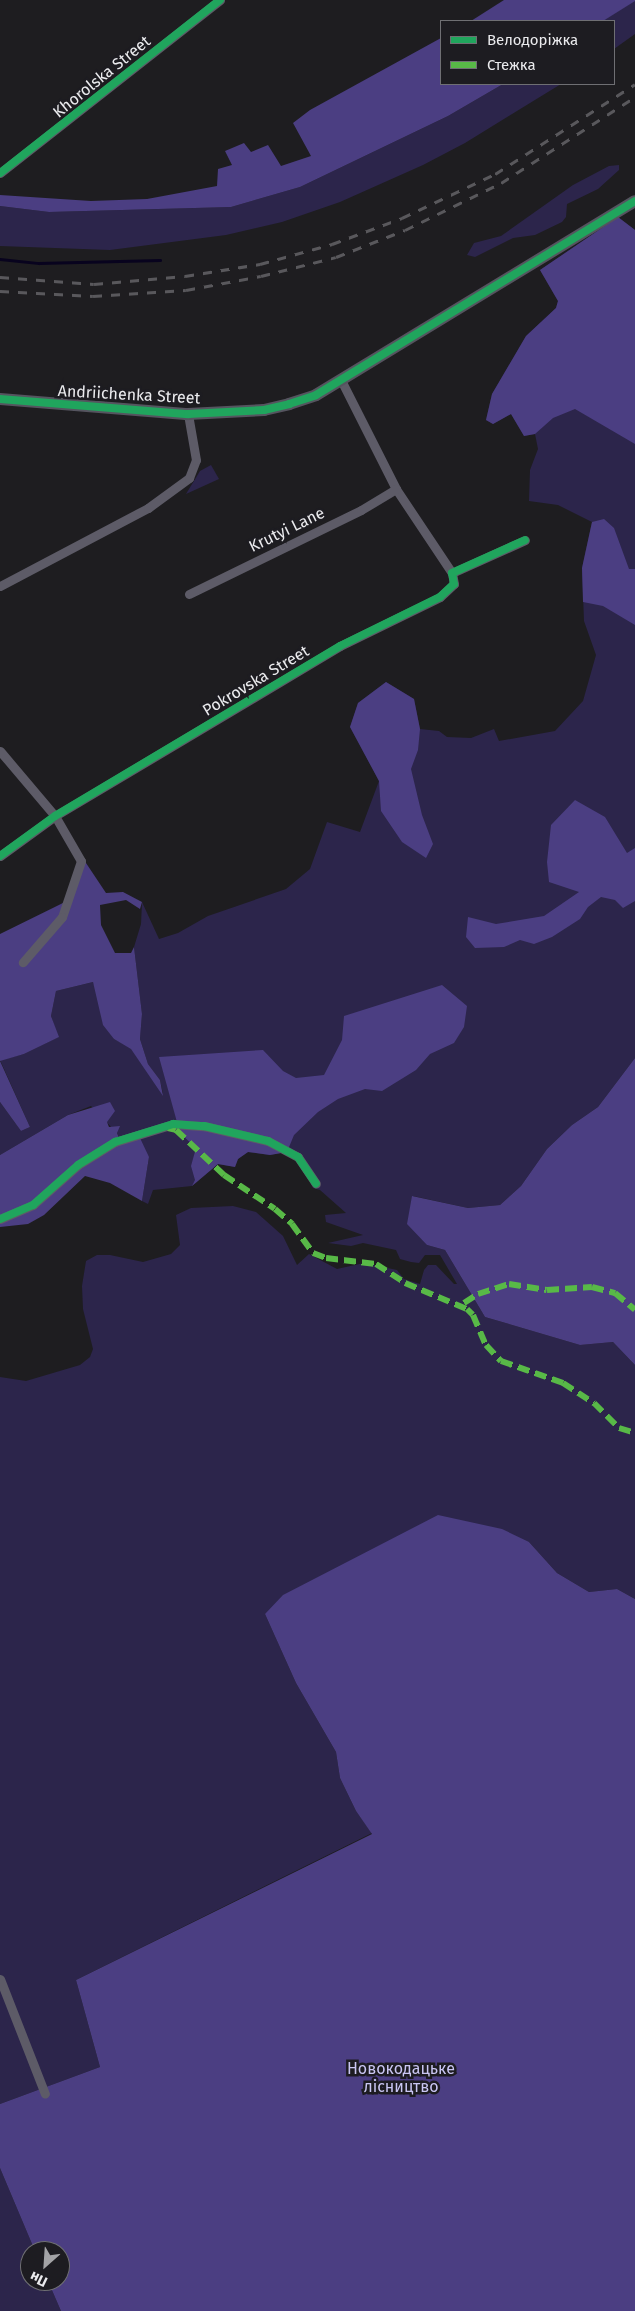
<!DOCTYPE html>
<html>
<head>
<meta charset="utf-8">
<style>
	body { margin:0 }
	#map { position:relative; width:635px; height:2311px; overflow:hidden; background:#1e1d20; font-family:"Fira Sans",sans-serif }
	div>[style] { position:absolute }
	.green>* { inset:0; background:#2c254b }
	.forest>* { inset:0; background:#4b3e82 }
	.stream>* { height:2.5px; margin:-1.25px; padding:0 1.25px; transform-origin:1.25px; border-radius:1.25px; background:#08031e }
	.street>* { height:9px; margin:-4.5px; padding:0 4.5px; transform-origin:4.5px; border-radius:4.5px; background:#5d5b67 }
	.secondary>* { height:12px; margin:-6px; padding:0 6px; transform-origin:6px; border-radius:6px; background:#55545f }
	.rail>* { height:2.5px; margin-top:-1.25px; transform-origin:0; background:repeating-linear-gradient(90deg,#59585c 0 9px,transparent 0 18px) }
	.quiet>* { height:6px; margin-top:-3px; transform-origin:0; background:repeating-linear-gradient(90deg,#58b947 0 12px,transparent 0 18px) }
	.cycleway>* { height:8px; margin:-4px; padding:0 4px; transform-origin:4px; border-radius:4px; background:#20a55d }
	span { translate:-50% -50%; white-space:nowrap; text-align:center; line-height:1.15; -webkit-text-stroke:5px #1d1c21; paint-order:stroke }
	.street-label { font-size:16px; color:#ebebee }
	.park-label { font-size:16px; color:#cac6f3 }
	.legend { position:absolute; left:440px; top:20px; width:175px; height:65px; box-sizing:border-box; background:#1d1c21; border:1px solid #6f6f73; margin:0; padding:6px 9px; list-style:none; font-size:15px; color:#ebebee }
	.legend li { display:flex; align-items:center; gap:10px; height:25px }
	.legend b { width:25px; border:1px solid #6f6f73 }
	.north { position:absolute; left:20px; top:2241px; width:50px; height:50px; box-sizing:border-box; background:#1d1c21; border:1px solid #6f6f73; border-radius:50%; rotate:206deg; font-size:14px; font-weight:700; line-height:20px; text-align:center; color:#ebebee }
	.north::after { content:''; display:block; margin:auto; width:18px; height:22px; background:#a3a3a6; clip-path:polygon(50% 0,100% 100%,50% 72%,0 100%) }
</style>
</head>
<body>
<div id="map">
	<div class="green">
		<div style="clip-path:polygon(635px 0,635px 34px,614px 49px,614px 21px,602px 21px)"></div>
		<div style="clip-path:polygon(503px 84px,561px 84px,465px 143px,423px 165px,340px 202px,282px 222px,226px 235px,110px 250px,0 246px,0 206px,49px 212px,231px 207px,300px 187px,448px 116px)"></div>
		<div style="clip-path:polygon(619px 165px,619px 170px,598px 189px,567px 204px,566px 217px,562px 222px,535px 235px,513px 238px,475px 257px,467px 255px,474px 243px,501px 236px,573px 185px,609px 166px)"></div>
		<div style="clip-path:polygon(618px 217px,635px 230px,635px 1058px,598px 1107px,572px 1125px,547px 1149px,521px 1186px,500px 1205px,468px 1208px,413px 1196px,427px 1245px,445px 1250px,485px 1317px,580px 1345px,613px 1342px,635px 1365px,635px 1599px,617px 1589px,589px 1592px,557px 1573px,529px 1542px,265px 1614px,296px 1683px,336px 1752px,340px 1778px,356px 1811px,372px 1833px,76px 1980px,100px 2067px,0 2104px,0 1377px,26px 1381px,80px 1365px,90px 1357px,93px 1349px,83px 1309px,82px 1286px,86px 1261px,97px 1255px,110px 1255px,143px 1262px,171px 1254px,180px 1245px,176px 1215px,191px 1208px,233px 1206px,256px 1212px,283px 1236px,297px 1265px,309px 1254px,337px 1269px,364px 1263px,397px 1270px,404px 1279px,420px 1284px,424px 1270px,428px 1265px,436px 1265px,454px 1284px,457px 1284px,440px 1255px,425px 1255px,419px 1263px,411px 1262px,400px 1259px,396px 1250px,363px 1243px,351px 1246px,328px 1243px,363px 1235px,326px 1222px,325px 1215px,346px 1213px,320px 1190px,313px 1188px,297px 1158px,287px 1152px,270px 1155px,248px 1152px,238px 1159px,235px 1167px,218px 1164px,192px 1186px,153px 1190px,148px 1204px,142px 1201px,149px 1157px,121px 1143px,117px 1133px,91px 1106px,68px 1115px,0 1155px,0 1102px,21px 1131px,30px 1127px,0 1060px,24px 1054px,58px 1037px,51px 1016px,56px 991px,93px 982px,114px 1039px,131px 1048px,163px 1094px,160px 1080px,148px 1064px,140px 1039px,142px 1014px,134px 947px,141px 924px,142px 902px,159px 939px,178px 933px,208px 916px,286px 889px,310px 869px,327px 822px,360px 832px,379px 781px,350px 727px,358px 703px,386px 682px,414px 699px,420px 729px,439px 731px,447px 737px,471px 738px,494px 729px,499px 741px,555px 731px,583px 701px,596px 655px,584px 621px,582px 568px,592px 522px,558px 505px,529px 501px,530px 470px,538px 449px,535px 434px,524px 436px,511px 414px,493px 424px,486px 420px,492px 394px,526px 336px,556px 308px,558px 301px,540px 270px)"></div>
		<div style="clip-path:polygon(211px 465px,219px 479px,186px 494px,200px 471px)"></div>
		<div style="clip-path:polygon(0 2168px,35px 2251px,30px 2251px,30px 2281px,48px 2281px,61px 2311px,0 2311px)"></div>
	</div>
	<div class="forest">
		<div style="clip-path:polygon(504px 0,635px 0,635px 1px,603px 21px,471px 21px)"></div>
		<div style="clip-path:polygon(441px 38px,441px 84px,503px 84px,448px 116px,300px 187px,231px 207px,49px 212px,0 206px,0 195px,91px 201px,147px 199px,217px 186px,218px 169px,232px 165px,225px 151px,244px 143px,251px 152px,268px 145px,281px 166px,311px 156px,293px 123px,310px 110px)"></div>
		<div style="clip-path:polygon(618px 217px,635px 230px,635px 444px,575px 409px,553px 418px,535px 434px,524px 436px,511px 414px,493px 424px,486px 420px,492px 394px,526px 336px,556px 308px,558px 301px,540px 270px)"></div>
		<div style="clip-path:polygon(604px 519px,614px 528px,629px 569px,635px 569px,635px 625px,603px 606px,583px 602px,582px 568px,592px 522px)"></div>
		<div style="clip-path:polygon(386px 682px,414px 699px,420px 729px,418px 750px,411px 769px,422px 815px,433px 844px,426px 858px,402px 842px,381px 811px,379px 781px,350px 727px,358px 703px)"></div>
		<div style="clip-path:polygon(575px 800px,605px 817px,627px 853px,635px 848px,635px 901px,623px 908px,615px 900px,601px 897px,588px 907px,580px 919px,552px 937px,534px 944px,520px 940px,504px 947px,475px 948px,466px 937px,468px 917px,496px 924px,544px 916px,579px 892px,549px 882px,547px 862px,551px 825px)"></div>
		<div style="clip-path:polygon(84px 860px,106px 893px,123px 892px,142px 902px,140px 909px,126px 900px,100px 905px,101px 925px,115px 953px,131px 953px,134px 947px,142px 1014px,140px 1039px,148px 1064px,160px 1080px,163px 1096px,131px 1049px,114px 1039px,103px 1025px,93px 982px,56px 991px,51px 1016px,59px 1037px,24px 1054px,0 1061px,0 934px,67px 901px)"></div>
		<div style="clip-path:polygon(442px 985px,467px 1006px,464px 1027px,454px 1043px,430px 1054px,416px 1070px,382px 1091px,365px 1089px,338px 1099px,318px 1112px,294px 1135px,287px 1152px,270px 1155px,248px 1152px,238px 1159px,235px 1167px,218px 1164px,192px 1186px,195px 1180px,191px 1166px,196px 1148px,180px 1133px,159px 1057px,263px 1050px,283px 1071px,296px 1078px,324px 1075px,342px 1040px,344px 1016px)"></div>
		<div style="clip-path:polygon(635px 1058px,635px 1365px,613px 1342px,580px 1345px,485px 1317px,445px 1250px,427px 1245px,407px 1224px,412px 1196px,468px 1208px,500px 1205px,521px 1186px,547px 1149px,572px 1125px,598px 1107px)"></div>
		<div style="clip-path:polygon(0 1061px,30px 1127px,21px 1131px,0 1102px)"></div>
		<div style="clip-path:polygon(110px 1102px,115px 1111px,107px 1122px,109px 1127px,120px 1126px,117px 1133px,121px 1143px,140px 1138px,149px 1157px,142px 1201px,110px 1183px,85px 1176px,44px 1215px,28px 1224px,0 1227px,0 1155px,68px 1115px)"></div>
		<div style="clip-path:polygon(438px 1515px,502px 1529px,529px 1542px,557px 1573px,589px 1592px,617px 1589px,635px 1599px,635px 2311px,61px 2311px,48px 2281px,60px 2281px,60px 2251px,35px 2251px,0 2168px,0 2104px,100px 2067px,76px 1980px,372px 1834px,356px 1811px,340px 1778px,336px 1752px,296px 1683px,265px 1614px,283px 1595px)"></div>
	</div>
	<div class="stream">
		<div style="left:0;top:259px;width:39px;rotate:6deg"></div>
		<div style="left:39px;top:263px;width:121px;rotate:-1.4deg"></div>
	</div>
	<div class="street">
		<div style="left:0;top:173px;width:280px;rotate:-38.2deg"></div>
		<div style="left:341px;top:380px;width:122px;rotate:63.2deg"></div>
		<div style="left:396px;top:489px;width:101px;rotate:56.3deg"></div>
		<div style="left:0;top:586px;width:167px;rotate:-27.8deg"></div>
		<div style="left:148px;top:508px;width:51px;rotate:-36.2deg"></div>
		<div style="left:189px;top:478px;width:19px;rotate:-69deg"></div>
		<div style="left:196px;top:460px;width:47px;rotate:-99.9deg"></div>
		<div style="left:189px;top:594px;width:191px;rotate:-26deg"></div>
		<div style="left:361px;top:510px;width:41px;rotate:-31deg"></div>
		<div style="left:0;top:751px;width:85px;rotate:49.8deg"></div>
		<div style="left:55px;top:816px;width:52px;rotate:60deg"></div>
		<div style="left:81px;top:861px;width:59px;rotate:108.7deg"></div>
		<div style="left:62px;top:917px;width:60px;rotate:130.9deg"></div>
		<div style="left:0;top:856px;width:68px;rotate:-36deg"></div>
		<div style="left:55px;top:816px;width:332px;rotate:-30.8deg"></div>
		<div style="left:340px;top:646px;width:111px;rotate:-26.1deg"></div>
		<div style="left:440px;top:597px;width:19px;rotate:-43deg"></div>
		<div style="left:454px;top:584px;width:11px;rotate:-100deg"></div>
		<div style="left:452px;top:573px;width:80px;rotate:-24.3deg"></div>
		<div style="left:0;top:1219px;width:36px;rotate:-23deg"></div>
		<div style="left:33px;top:1205px;width:60px;rotate:-41.6deg"></div>
		<div style="left:78px;top:1165px;width:44px;rotate:-31.9deg"></div>
		<div style="left:115px;top:1142px;width:61px;rotate:-17.2deg"></div>
		<div style="left:173px;top:1124px;width:31px;rotate:4deg"></div>
		<div style="left:204px;top:1126px;width:66px;rotate:13.2deg"></div>
		<div style="left:268px;top:1141px;width:34px;rotate:28deg"></div>
		<div style="left:298px;top:1157px;width:32px;rotate:56deg"></div>
		<div style="left:0;top:1979px;width:123px;rotate:68.6deg"></div>
	</div>
	<div class="secondary">
		<div style="left:0;top:399px;width:189px;rotate:4.6deg"></div>
		<div style="left:188px;top:414px;width:76px;rotate:-3deg"></div>
		<div style="left:264px;top:410px;width:26px;rotate:-13deg"></div>
		<div style="left:289px;top:404px;width:28px;rotate:-18deg"></div>
		<div style="left:316px;top:395px;width:373px;rotate:-31.3deg"></div>
	</div>
	<div class="rail">
		<div style="left:0;top:277px;width:94px;rotate:4.3deg"></div>
		<div style="left:94px;top:284px;width:91px;rotate:-5deg"></div>
		<div style="left:185px;top:276px;width:76px;rotate:-9.1deg"></div>
		<div style="left:260px;top:264px;width:75px;rotate:-15.5deg"></div>
		<div style="left:332px;top:244px;width:75px;rotate:-20.4deg"></div>
		<div style="left:402px;top:218px;width:103px;rotate:-25.3deg"></div>
		<div style="left:495px;top:174px;width:166px;rotate:-32.7deg"></div>
		<div style="left:0;top:291px;width:93px;rotate:3.1deg"></div>
		<div style="left:93px;top:296px;width:93px;rotate:-3.7deg"></div>
		<div style="left:186px;top:290px;width:76px;rotate:-10.6deg"></div>
		<div style="left:261px;top:276px;width:77px;rotate:-14.2deg"></div>
		<div style="left:336px;top:257px;width:74px;rotate:-21.4deg"></div>
		<div style="left:405px;top:230px;width:107px;rotate:-26.1deg"></div>
		<div style="left:501px;top:183px;width:159px;rotate:-32.7deg"></div>
	</div>
	<div class="quiet">
		<div style="left:168px;top:1128px;width:8px;rotate:14deg"></div>
		<div style="left:176px;top:1130px;width:66px;rotate:43.2deg"></div>
		<div style="left:224px;top:1175px;width:61px;rotate:33.7deg"></div>
		<div style="left:275px;top:1209px;width:23px;rotate:41deg"></div>
		<div style="left:292px;top:1224px;width:36px;rotate:54deg"></div>
		<div style="left:313px;top:1253px;width:14px;rotate:21deg"></div>
		<div style="left:326px;top:1258px;width:50px;rotate:6.8deg"></div>
		<div style="left:376px;top:1264px;width:35px;rotate:33deg"></div>
		<div style="left:405px;top:1283px;width:67px;rotate:22.8deg"></div>
		<div style="left:467px;top:1309px;width:8px;rotate:45deg"></div>
		<div style="left:473px;top:1315px;width:33px;rotate:67deg"></div>
		<div style="left:486px;top:1345px;width:22px;rotate:47deg"></div>
		<div style="left:501px;top:1361px;width:66px;rotate:19.5deg"></div>
		<div style="left:563px;top:1383px;width:37px;rotate:33deg"></div>
		<div style="left:594px;top:1403px;width:35px;rotate:45deg"></div>
		<div style="left:619px;top:1428px;width:17px;rotate:17deg"></div>
		<div style="left:464px;top:1303px;width:17px;rotate:-33deg"></div>
		<div style="left:478px;top:1294px;width:33px;rotate:-18deg"></div>
		<div style="left:509px;top:1284px;width:38px;rotate:9deg"></div>
		<div style="left:547px;top:1290px;width:45px;rotate:-3.8deg"></div>
		<div style="left:592px;top:1287px;width:24px;rotate:15deg"></div>
		<div style="left:615px;top:1293px;width:26px;rotate:40deg"></div>
	</div>
	<div class="cycleway">
		<div style="left:0;top:173px;width:280px;rotate:-38.2deg"></div>
		<div style="left:0;top:399px;width:189px;rotate:4.6deg"></div>
		<div style="left:188px;top:414px;width:76px;rotate:-3deg"></div>
		<div style="left:264px;top:410px;width:26px;rotate:-13deg"></div>
		<div style="left:289px;top:404px;width:28px;rotate:-18deg"></div>
		<div style="left:316px;top:395px;width:373px;rotate:-31.3deg"></div>
		<div style="left:0;top:856px;width:68px;rotate:-36deg"></div>
		<div style="left:55px;top:816px;width:332px;rotate:-30.8deg"></div>
		<div style="left:340px;top:646px;width:111px;rotate:-26.1deg"></div>
		<div style="left:440px;top:597px;width:19px;rotate:-43deg"></div>
		<div style="left:454px;top:584px;width:11px;rotate:-100deg"></div>
		<div style="left:452px;top:573px;width:80px;rotate:-24.3deg"></div>
		<div style="left:0;top:1219px;width:36px;rotate:-23deg"></div>
		<div style="left:33px;top:1205px;width:60px;rotate:-41.6deg"></div>
		<div style="left:78px;top:1165px;width:44px;rotate:-31.9deg"></div>
		<div style="left:115px;top:1142px;width:61px;rotate:-17.2deg"></div>
		<div style="left:173px;top:1124px;width:31px;rotate:4deg"></div>
		<div style="left:204px;top:1126px;width:66px;rotate:13.2deg"></div>
		<div style="left:268px;top:1141px;width:34px;rotate:28deg"></div>
		<div style="left:298px;top:1157px;width:32px;rotate:56deg"></div>
	</div>
	<div class="street-label">
		<span style="left:102px;top:77px;rotate:-39deg">Khorolska Street</span>
		<span style="left:129px;top:395px;rotate:3deg">Andriichenka Street</span>
		<span style="left:287px;top:530px;rotate:-26deg">Krutyi Lane</span>
		<span style="left:256px;top:681px;rotate:-31deg">Pokrovska Street</span>
	</div>
	<div class="park-label">
		<span style="left:401px;top:2078px">Новокодацьке<br>лісництво</span>
	</div>
	<ul class="legend">
	<li><b style="height:6px;background:#20a55d"></b>Велодоріжка</li>
	<li><b style="height:6px;background:#58b947"></b>Стежка</li>
	</ul>
	<div class="north">Пн</div>
</div>
</body>
</html>
